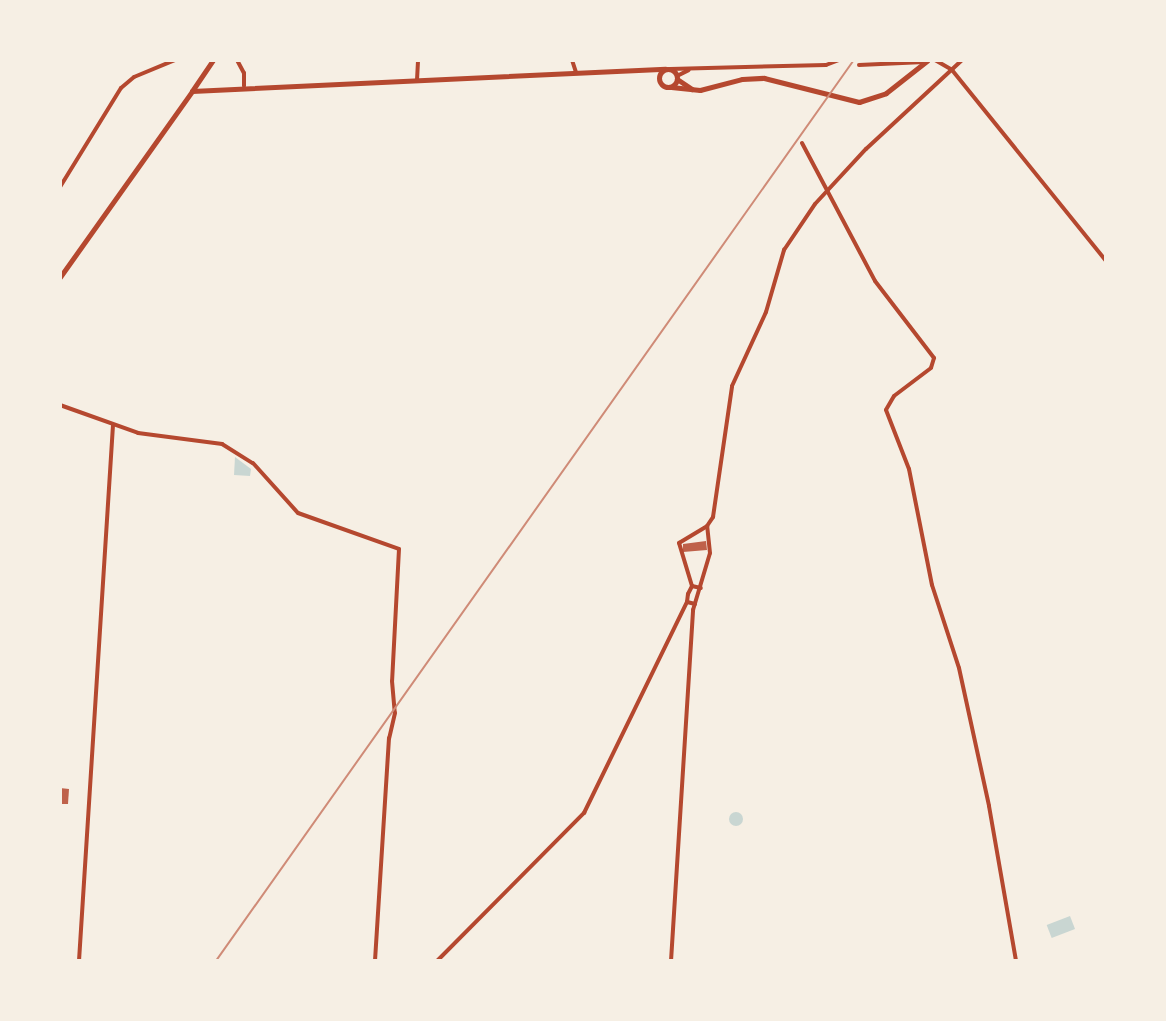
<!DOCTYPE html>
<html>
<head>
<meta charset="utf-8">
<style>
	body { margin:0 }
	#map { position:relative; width:1166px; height:1021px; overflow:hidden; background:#f6efe4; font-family:Rubik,sans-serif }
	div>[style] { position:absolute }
	.water>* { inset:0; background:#c9d6d2; transform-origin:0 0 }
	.round { border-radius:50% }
	.building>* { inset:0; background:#bf614a }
	.minor>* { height:4px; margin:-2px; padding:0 2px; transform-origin:2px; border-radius:2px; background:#b5482f }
	.secondary>* { height:5px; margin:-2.5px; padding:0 2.5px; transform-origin:2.5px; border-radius:2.5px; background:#b5482f }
	.secondary>.ring { margin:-2.5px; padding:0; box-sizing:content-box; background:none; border:5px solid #b5482f; border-radius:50% }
	.primary>* { height:5px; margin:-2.5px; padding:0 2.5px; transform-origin:2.5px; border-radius:2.5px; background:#b5482f }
	.rail>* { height:1.5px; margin:-0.75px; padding:0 0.75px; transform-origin:0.75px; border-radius:0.75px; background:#cf8b77 }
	span { translate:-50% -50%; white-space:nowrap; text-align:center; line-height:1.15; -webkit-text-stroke:4.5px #f6efe4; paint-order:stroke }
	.frame { position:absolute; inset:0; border:62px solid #f6efe4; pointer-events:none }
</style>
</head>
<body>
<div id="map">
	<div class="water">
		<div style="clip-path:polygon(235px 457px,251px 469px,250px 476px,234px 475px)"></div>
		<div class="round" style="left:729px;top:812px;width:14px;height:14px"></div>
		<div style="left:1070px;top:916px;width:14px;height:25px;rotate:69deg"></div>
	</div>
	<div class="building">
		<div style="clip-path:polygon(706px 541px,707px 550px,683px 552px,683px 544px)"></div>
		<div style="clip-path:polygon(60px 788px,69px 789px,68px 804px,60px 804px)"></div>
	</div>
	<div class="minor">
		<div style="left:237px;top:60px;width:15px;rotate:62deg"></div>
		<div style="left:244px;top:73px;width:13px;rotate:90deg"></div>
		<div style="left:572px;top:60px;width:13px;rotate:72deg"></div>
		<div style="left:935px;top:60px;width:20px;rotate:30deg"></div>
		<div style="left:952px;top:70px;width:245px;rotate:51.1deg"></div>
		<div style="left:859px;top:65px;width:65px;rotate:-2.6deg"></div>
		<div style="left:670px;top:69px;width:156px;rotate:-1.5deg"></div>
		<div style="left:826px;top:65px;width:14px;rotate:-21deg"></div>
		<div style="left:677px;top:76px;width:13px;rotate:-27deg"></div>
		<div style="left:417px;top:80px;width:20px;rotate:-87deg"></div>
		<div style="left:802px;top:143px;width:156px;rotate:62.1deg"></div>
		<div style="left:875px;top:281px;width:97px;rotate:52.5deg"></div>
		<div style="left:934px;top:358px;width:10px;rotate:107deg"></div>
		<div style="left:931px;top:368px;width:46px;rotate:142.9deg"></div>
		<div style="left:894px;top:396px;width:16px;rotate:120deg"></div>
		<div style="left:886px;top:410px;width:63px;rotate:68.7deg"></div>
		<div style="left:909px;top:469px;width:118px;rotate:78.8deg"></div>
		<div style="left:932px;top:585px;width:87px;rotate:72deg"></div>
		<div style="left:959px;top:668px;width:141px;rotate:77.7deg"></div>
		<div style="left:989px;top:806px;width:157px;rotate:80.1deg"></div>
		<div style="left:60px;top:187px;width:116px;rotate:-58.4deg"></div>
		<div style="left:121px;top:88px;width:17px;rotate:-40deg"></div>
		<div style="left:134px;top:77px;width:44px;rotate:-22.5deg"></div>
		<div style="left:60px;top:405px;width:83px;rotate:19.7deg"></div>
		<div style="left:138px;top:433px;width:85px;rotate:7.5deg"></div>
		<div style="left:222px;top:444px;width:36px;rotate:32deg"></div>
		<div style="left:253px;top:463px;width:67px;rotate:48deg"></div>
		<div style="left:298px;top:513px;width:107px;rotate:19.6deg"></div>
		<div style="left:399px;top:549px;width:132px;rotate:93deg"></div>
		<div style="left:392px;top:681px;width:32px;rotate:85deg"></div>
		<div style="left:395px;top:713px;width:26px;rotate:103deg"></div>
		<div style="left:389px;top:738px;width:223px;rotate:93.6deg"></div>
		<div style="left:692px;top:586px;width:45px;rotate:-106.8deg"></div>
		<div style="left:679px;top:543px;width:33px;rotate:-31deg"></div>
		<div style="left:707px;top:526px;width:11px;rotate:-56deg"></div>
		<div style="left:713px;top:517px;width:132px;rotate:-81.7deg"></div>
		<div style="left:732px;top:386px;width:81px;rotate:-65.3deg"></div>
		<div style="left:766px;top:312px;width:65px;rotate:-73.8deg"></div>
		<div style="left:784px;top:250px;width:55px;rotate:-56deg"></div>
		<div style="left:815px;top:204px;width:75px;rotate:-47.2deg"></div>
		<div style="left:866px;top:149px;width:131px;rotate:-42.8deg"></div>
		<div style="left:695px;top:604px;width:8px;rotate:-166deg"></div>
		<div style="left:687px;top:602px;width:8px;rotate:-83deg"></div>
		<div style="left:688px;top:594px;width:9px;rotate:-63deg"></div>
		<div style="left:692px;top:586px;width:9px;rotate:13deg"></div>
		<div style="left:79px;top:961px;width:537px;rotate:-86.37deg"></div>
		<div style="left:437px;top:961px;width:209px;rotate:-45.2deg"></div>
		<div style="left:584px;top:813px;width:235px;rotate:-64deg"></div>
		<div style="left:671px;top:961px;width:352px;rotate:-86.4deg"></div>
		<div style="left:693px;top:610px;width:59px;rotate:-73.4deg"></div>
		<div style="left:710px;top:553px;width:27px;rotate:-96deg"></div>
	</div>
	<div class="secondary">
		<div class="ring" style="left:659px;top:69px;width:13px;height:13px"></div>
		<div style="left:677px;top:79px;width:18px;rotate:34deg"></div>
		<div style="left:671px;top:87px;width:29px;rotate:6deg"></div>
		<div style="left:700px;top:90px;width:43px;rotate:-14.7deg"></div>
		<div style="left:742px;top:79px;width:22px;rotate:-3deg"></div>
		<div style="left:764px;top:78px;width:98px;rotate:14.2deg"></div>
		<div style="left:859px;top:102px;width:28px;rotate:-18deg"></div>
		<div style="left:886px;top:93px;width:53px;rotate:-38.2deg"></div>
		<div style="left:192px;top:91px;width:474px;rotate:-2.7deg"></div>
		<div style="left:192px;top:91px;width:37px;rotate:-56deg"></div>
	</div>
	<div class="primary">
		<div style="left:60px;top:277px;width:228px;rotate:-54.6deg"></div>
	</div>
	<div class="rail">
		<div style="left:216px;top:961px;width:1104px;rotate:-54.7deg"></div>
	</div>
	<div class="frame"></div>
</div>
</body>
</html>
